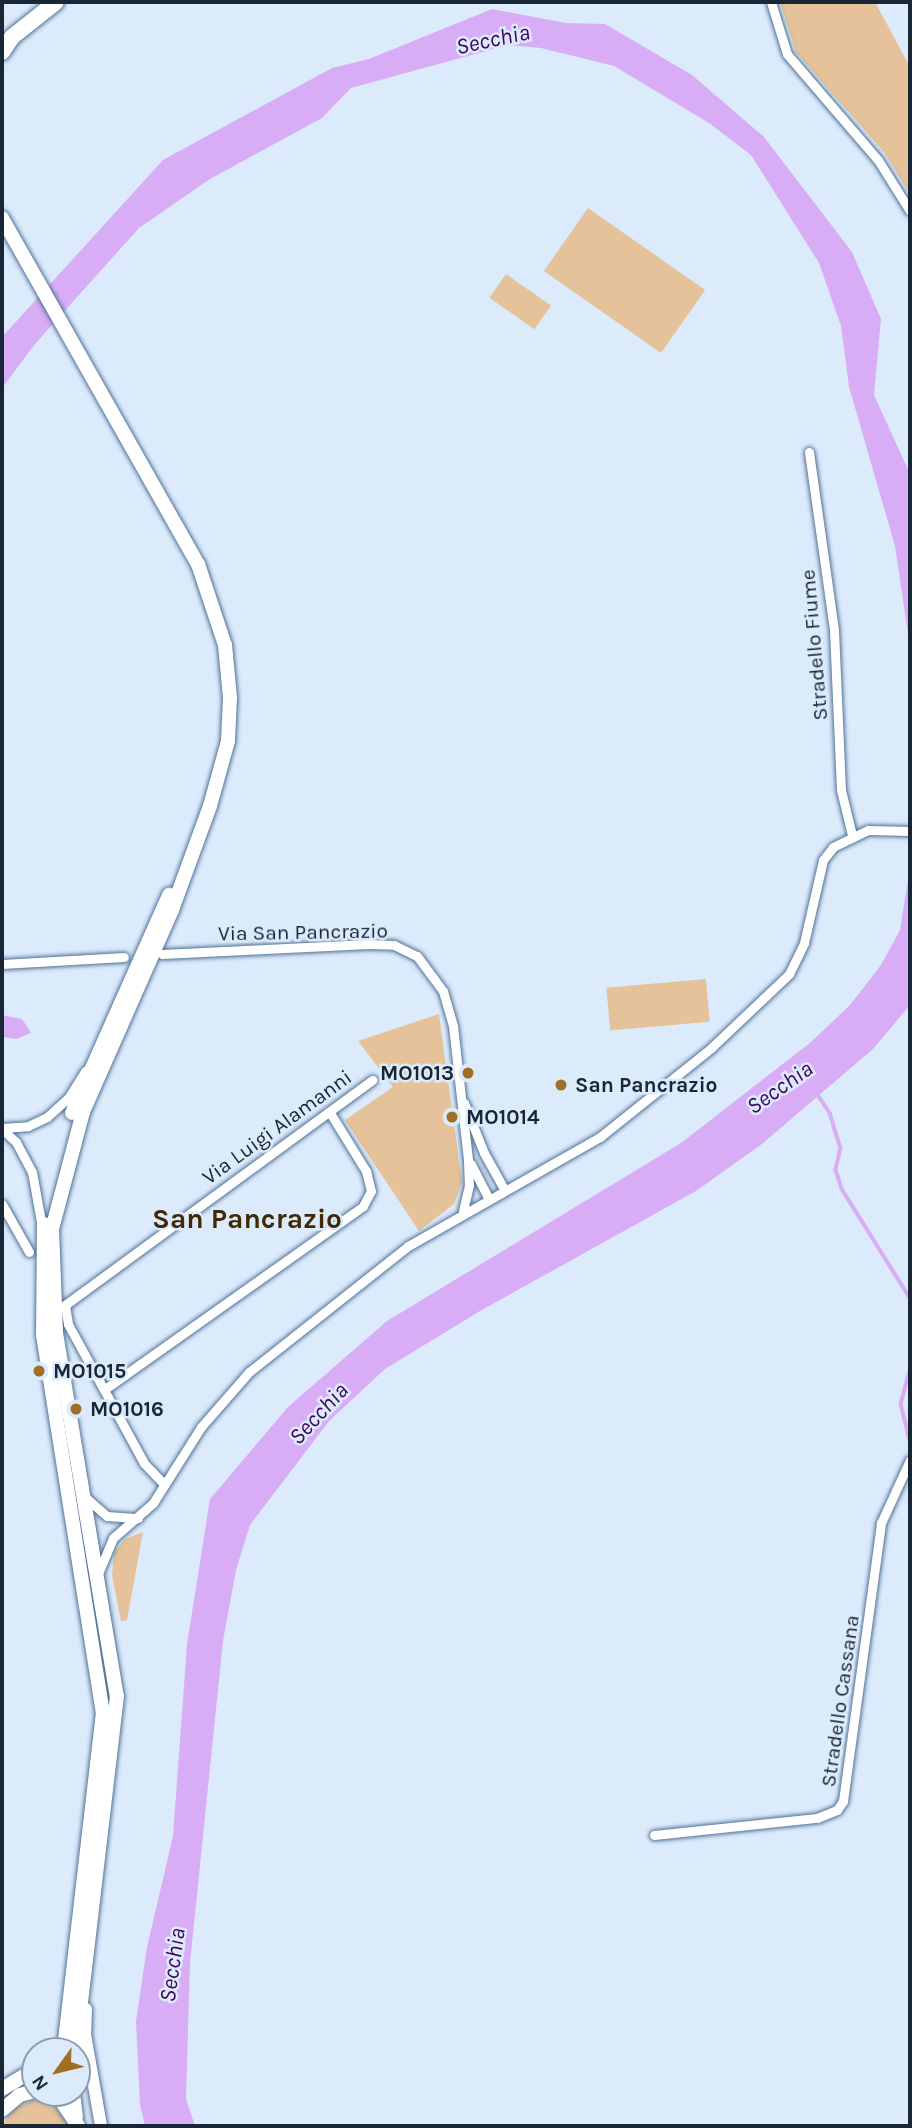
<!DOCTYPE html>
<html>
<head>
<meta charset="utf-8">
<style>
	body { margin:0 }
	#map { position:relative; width:912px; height:2128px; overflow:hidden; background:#dcebfc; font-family:Karla,sans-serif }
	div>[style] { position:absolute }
	.green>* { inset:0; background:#e5c299; transform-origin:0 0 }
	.water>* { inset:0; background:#d9adf6 }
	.stream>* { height:3.5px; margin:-1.75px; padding:0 1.75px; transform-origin:1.75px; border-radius:1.75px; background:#d9adf6 }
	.roads { filter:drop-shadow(0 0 2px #517297) drop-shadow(0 0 2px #517297) }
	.street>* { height:9px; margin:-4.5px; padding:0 4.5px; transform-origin:4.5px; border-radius:4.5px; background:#fff }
	.secondary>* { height:12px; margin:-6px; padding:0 6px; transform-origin:6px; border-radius:6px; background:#fff }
	.primary>* { height:14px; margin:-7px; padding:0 7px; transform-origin:7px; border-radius:7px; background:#fff }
	.highway>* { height:16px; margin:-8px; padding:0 8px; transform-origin:8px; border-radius:8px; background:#fff }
	.dots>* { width:19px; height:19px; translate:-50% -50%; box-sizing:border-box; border:4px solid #dcebfc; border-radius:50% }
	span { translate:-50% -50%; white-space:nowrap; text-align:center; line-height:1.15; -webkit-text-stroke:5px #dcebfc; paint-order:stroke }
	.street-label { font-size:21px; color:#182635 }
	.poi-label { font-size:21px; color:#182635; font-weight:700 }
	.right { translate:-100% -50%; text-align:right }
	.left { translate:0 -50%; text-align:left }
	.water-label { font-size:23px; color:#43065e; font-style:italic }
	.district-label { font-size:28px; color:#412906; font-weight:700 }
	.frame { position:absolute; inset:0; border:4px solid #182635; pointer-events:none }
	.north { position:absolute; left:21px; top:2037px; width:70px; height:70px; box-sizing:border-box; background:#dcebfc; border:2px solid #8e9cac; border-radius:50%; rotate:236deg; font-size:19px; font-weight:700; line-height:28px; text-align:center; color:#182635 }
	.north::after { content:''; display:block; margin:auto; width:24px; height:32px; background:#a16e25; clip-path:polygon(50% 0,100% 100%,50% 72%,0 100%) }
</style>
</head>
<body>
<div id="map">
	<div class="green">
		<div style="clip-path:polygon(780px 2px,875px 2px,910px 67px,910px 194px,884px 152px,796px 52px)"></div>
		<div style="left:588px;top:208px;width:143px;height:77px;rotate:35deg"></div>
		<div style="left:506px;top:274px;width:55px;height:29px;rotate:35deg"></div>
		<div style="left:706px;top:979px;width:43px;height:100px;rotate:85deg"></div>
		<div style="clip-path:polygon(439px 1014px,462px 1182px,454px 1204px,419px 1231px,345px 1120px,393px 1087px,358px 1041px)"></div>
		<div style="clip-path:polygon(143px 1532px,127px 1620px,121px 1621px,112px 1576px,114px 1553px,125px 1539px)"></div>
		<div style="clip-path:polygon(33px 2100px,53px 2105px,69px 2126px,2px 2126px,13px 2109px)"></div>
	</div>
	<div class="water">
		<div style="clip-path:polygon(492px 9px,566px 23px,605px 24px,692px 75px,764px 137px,852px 252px,881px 319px,874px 395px,910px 474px,910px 647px,895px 546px,849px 387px,841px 326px,819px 263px,751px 155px,709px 123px,614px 66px,541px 48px,508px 45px,351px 88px,322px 118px,210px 179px,139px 228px,35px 344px,2px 388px,2px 337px,163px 160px,332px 68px,369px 59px)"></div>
		<div style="clip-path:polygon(910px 868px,910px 1005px,873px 1049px,762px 1144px,696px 1191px,480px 1311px,385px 1369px,329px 1421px,250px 1525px,236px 1570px,223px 1641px,190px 1963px,186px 2099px,195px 2126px,145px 2126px,140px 2105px,136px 2021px,147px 1947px,173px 1836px,187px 1644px,210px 1499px,288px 1407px,387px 1321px,681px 1143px,811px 1042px,850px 1005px,881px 965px,900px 930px)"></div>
		<div style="clip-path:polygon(2px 1015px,22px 1019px,31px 1033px,16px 1039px,4px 1037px)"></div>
	</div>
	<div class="stream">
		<div style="left:816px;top:1092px;width:25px;rotate:56deg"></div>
		<div style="left:830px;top:1113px;width:37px;rotate:73deg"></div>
		<div style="left:841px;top:1148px;width:23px;rotate:103deg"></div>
		<div style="left:836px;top:1170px;width:20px;rotate:72deg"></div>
		<div style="left:842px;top:1189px;width:128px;rotate:58deg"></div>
		<div style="left:910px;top:1371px;width:34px;rotate:105deg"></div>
		<div style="left:901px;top:1404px;width:36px;rotate:76deg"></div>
	</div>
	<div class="roads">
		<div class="street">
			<div style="left:771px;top:2px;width:54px;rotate:72.9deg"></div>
			<div style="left:787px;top:54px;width:140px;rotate:49.4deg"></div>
			<div style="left:878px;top:160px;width:60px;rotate:57.9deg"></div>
			<div style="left:809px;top:452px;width:180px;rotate:82deg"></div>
			<div style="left:834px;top:630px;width:160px;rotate:87.5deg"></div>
			<div style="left:841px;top:790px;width:46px;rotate:76.3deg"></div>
			<div style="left:162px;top:954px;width:207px;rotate:-2.8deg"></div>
			<div style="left:369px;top:944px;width:25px;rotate:2deg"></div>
			<div style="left:394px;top:945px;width:25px;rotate:26deg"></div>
			<div style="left:417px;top:956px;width:44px;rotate:53.4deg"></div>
			<div style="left:443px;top:991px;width:36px;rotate:74deg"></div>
			<div style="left:453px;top:1026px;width:135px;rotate:83.6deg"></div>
			<div style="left:468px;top:1160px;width:25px;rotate:88deg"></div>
			<div style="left:469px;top:1185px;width:27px;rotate:103deg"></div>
			<div style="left:2px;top:964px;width:122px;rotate:-3.3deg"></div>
			<div style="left:464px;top:1103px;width:54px;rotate:68.2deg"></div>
			<div style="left:484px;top:1153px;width:41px;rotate:60.9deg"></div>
			<div style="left:2px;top:1128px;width:26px;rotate:-4deg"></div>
			<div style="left:28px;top:1126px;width:21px;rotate:-25deg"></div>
			<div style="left:47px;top:1117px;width:30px;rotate:-42deg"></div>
			<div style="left:69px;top:1097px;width:31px;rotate:-58deg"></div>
			<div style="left:2px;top:1129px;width:19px;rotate:43deg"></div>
			<div style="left:16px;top:1142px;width:34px;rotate:62deg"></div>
			<div style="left:32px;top:1172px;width:56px;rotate:79.7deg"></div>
			<div style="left:471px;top:1164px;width:38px;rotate:63deg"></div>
			<div style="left:2px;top:1204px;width:55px;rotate:60.6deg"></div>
			<div style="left:105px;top:1389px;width:316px;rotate:-35.3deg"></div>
			<div style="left:363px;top:1206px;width:17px;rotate:-62deg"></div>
			<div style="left:371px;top:1191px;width:21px;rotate:-104deg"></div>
			<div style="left:366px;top:1171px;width:70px;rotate:-121.7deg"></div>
			<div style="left:164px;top:1484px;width:29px;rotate:-134deg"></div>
			<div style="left:144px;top:1463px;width:158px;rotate:-118.7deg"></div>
			<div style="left:68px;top:1324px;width:19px;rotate:-99deg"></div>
			<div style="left:65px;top:1305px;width:381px;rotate:-36.2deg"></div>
			<div style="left:85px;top:1497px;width:29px;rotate:41deg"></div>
			<div style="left:107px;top:1516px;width:31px;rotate:4deg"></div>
			<div style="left:97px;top:1576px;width:41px;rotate:-67.2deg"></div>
			<div style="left:113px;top:1538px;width:53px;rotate:-41.2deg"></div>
			<div style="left:153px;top:1503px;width:90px;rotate:-57.7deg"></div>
			<div style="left:201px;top:1427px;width:73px;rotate:-48.9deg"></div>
			<div style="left:249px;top:1372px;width:203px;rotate:-38.4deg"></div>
			<div style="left:408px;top:1246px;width:221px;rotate:-29.6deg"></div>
			<div style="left:600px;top:1137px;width:142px;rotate:-38.7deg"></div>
			<div style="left:711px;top:1048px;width:108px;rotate:-43.5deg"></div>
			<div style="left:789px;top:974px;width:34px;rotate:-64deg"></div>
			<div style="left:804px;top:943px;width:85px;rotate:-77.1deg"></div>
			<div style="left:823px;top:860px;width:16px;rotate:-52deg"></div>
			<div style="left:833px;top:847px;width:39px;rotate:-26deg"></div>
			<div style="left:868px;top:830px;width:42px;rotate:1.4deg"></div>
			<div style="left:654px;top:1835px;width:164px;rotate:-6deg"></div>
			<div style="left:817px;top:1818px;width:22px;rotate:-22deg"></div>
			<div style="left:837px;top:1810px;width:11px;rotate:-56deg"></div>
			<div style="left:843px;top:1801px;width:281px;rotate:-82.2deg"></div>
			<div style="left:881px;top:1523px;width:69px;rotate:-65.3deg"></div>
		</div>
		<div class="secondary">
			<div style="left:86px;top:2009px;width:25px;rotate:92deg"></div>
			<div style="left:85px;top:2034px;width:93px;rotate:80.1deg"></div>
		</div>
		<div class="primary">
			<div style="left:2px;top:218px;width:398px;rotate:60.5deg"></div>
			<div style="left:198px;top:564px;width:85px;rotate:71.6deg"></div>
			<div style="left:225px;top:645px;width:53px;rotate:84.6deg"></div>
			<div style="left:230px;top:698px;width:43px;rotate:92.7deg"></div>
			<div style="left:228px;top:741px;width:67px;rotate:105.5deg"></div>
			<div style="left:210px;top:806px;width:111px;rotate:110.1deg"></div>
			<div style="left:172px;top:910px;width:221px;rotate:113.8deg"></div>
			<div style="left:83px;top:1112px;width:121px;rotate:104.8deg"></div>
			<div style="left:52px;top:1229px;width:104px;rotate:87.8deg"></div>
			<div style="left:56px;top:1333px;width:368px;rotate:80.5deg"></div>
			<div style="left:117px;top:1696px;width:357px;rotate:96.7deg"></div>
			<div style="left:72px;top:1113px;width:239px;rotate:-66deg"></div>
			<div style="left:44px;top:1224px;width:111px;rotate:90.5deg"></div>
			<div style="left:43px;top:1335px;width:382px;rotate:81deg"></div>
			<div style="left:103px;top:1712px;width:341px;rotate:96.6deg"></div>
			<div style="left:2px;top:2089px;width:39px;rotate:-31deg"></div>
			<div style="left:42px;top:2093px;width:19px;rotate:18deg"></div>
			<div style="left:60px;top:2099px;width:32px;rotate:56deg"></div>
			<div style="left:73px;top:2093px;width:24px;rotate:83deg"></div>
			<div style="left:2px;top:2110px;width:23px;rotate:-40deg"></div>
			<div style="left:20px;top:2095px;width:16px;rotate:-15deg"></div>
		</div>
		<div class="highway">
			<div style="left:2px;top:52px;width:18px;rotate:-56deg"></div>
			<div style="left:12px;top:37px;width:56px;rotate:-38.5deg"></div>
		</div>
	</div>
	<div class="dots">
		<div style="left:468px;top:1073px;background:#a16e25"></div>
		<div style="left:561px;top:1085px;background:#a16e25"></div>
		<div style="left:452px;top:1117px;background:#a16e25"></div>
		<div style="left:39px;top:1371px;background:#a16e25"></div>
		<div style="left:76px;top:1409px;background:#a16e25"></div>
	</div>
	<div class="street-label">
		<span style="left:814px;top:645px;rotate:-95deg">Stradello Fiume</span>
		<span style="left:303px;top:932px;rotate:-1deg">Via San Pancrazio</span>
		<span style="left:277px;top:1127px;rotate:-36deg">Via Luigi Alamanni</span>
		<span style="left:840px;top:1701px;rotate:-82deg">Stradello Cassana</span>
	</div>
	<div class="poi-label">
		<span class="right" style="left:454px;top:1073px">MO1013</span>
		<span class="left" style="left:575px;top:1085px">San Pancrazio</span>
		<span class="left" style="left:466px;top:1117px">MO1014</span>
		<span class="left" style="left:53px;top:1371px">MO1015</span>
		<span class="left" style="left:90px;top:1409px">MO1016</span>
	</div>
	<div class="water-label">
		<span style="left:493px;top:40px;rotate:-12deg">Secchia</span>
		<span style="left:780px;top:1088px;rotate:-35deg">Secchia</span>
		<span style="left:319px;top:1414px;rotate:-47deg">Secchia</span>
		<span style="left:173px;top:1965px;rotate:-82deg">Secchia</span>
	</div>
	<div class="district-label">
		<span style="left:247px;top:1219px">San Pancrazio</span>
	</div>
	<div class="frame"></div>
	<div class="north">N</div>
</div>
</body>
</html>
